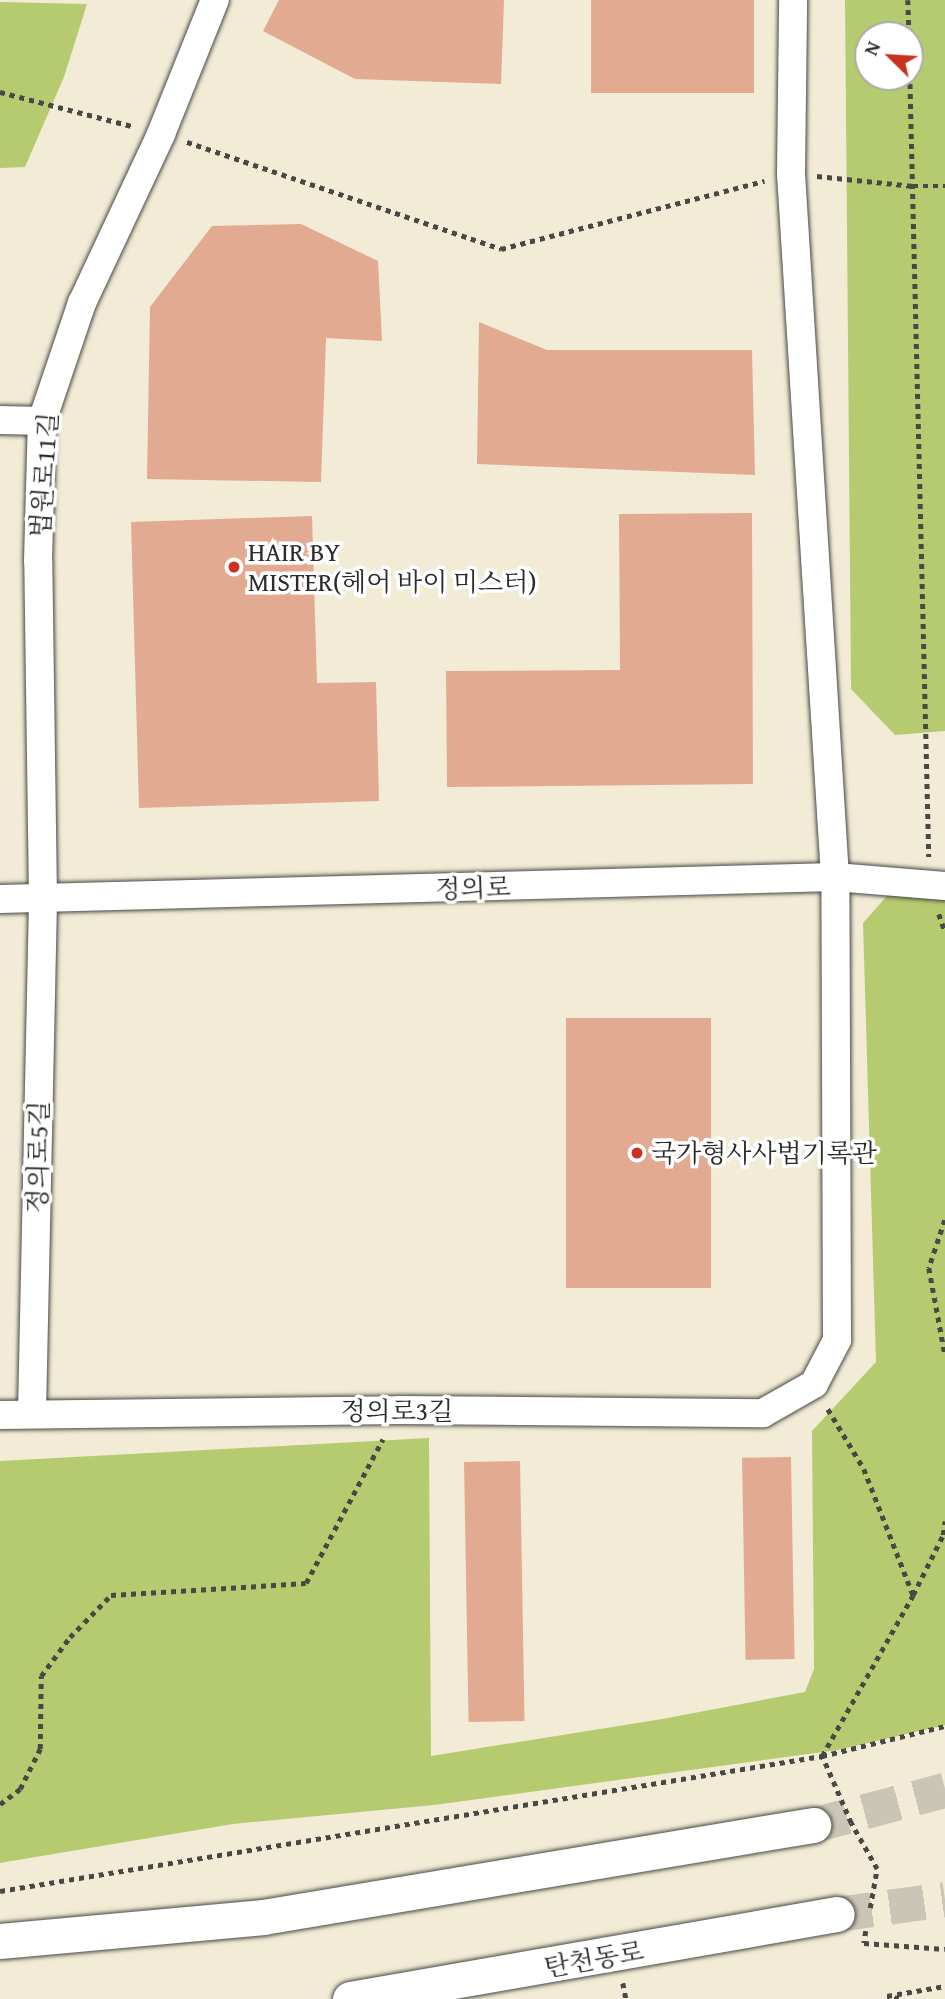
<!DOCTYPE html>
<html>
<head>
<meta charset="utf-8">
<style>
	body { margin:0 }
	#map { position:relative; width:945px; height:1999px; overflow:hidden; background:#f2ecd6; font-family:"Gentium Book Plus","Noto Serif KR",serif }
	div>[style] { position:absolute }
	.green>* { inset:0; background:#b6cb6f }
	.building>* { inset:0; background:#e2aa91; transform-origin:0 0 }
	.tertiary-tunnel>* { height:35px; margin-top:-17.5px; transform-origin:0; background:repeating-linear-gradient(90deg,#cac5b4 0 35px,transparent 0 53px) }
	.path>* { height:4.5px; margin-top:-2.25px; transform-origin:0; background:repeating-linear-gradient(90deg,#494845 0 5px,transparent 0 10px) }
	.roads { filter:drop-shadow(0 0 2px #494845) drop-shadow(0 0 2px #494845) }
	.minor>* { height:28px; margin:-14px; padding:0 14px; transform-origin:14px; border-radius:14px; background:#fff }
	.tertiary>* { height:35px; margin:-17.5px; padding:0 17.5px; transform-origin:17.5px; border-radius:17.5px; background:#fff }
	.dots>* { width:19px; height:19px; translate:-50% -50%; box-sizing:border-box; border:4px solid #fff; border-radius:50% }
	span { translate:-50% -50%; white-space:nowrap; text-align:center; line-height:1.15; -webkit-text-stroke:7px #fff; paint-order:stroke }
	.street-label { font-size:26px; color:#2b2b2b }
	.poi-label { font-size:26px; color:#2b2b2b }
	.left { translate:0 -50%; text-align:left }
	.north { position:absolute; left:854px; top:21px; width:70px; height:70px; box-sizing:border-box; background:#fff; border:2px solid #aaa; border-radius:50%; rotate:294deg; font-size:19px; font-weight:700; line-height:28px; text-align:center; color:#2b2b2b }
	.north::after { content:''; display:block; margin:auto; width:24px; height:32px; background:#c8321e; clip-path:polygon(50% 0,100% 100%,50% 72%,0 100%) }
</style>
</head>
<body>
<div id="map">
	<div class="green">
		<div style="clip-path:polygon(evenodd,845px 0,945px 0,945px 731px,895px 735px,851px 689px,845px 0,868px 35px,910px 35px,910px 77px,868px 77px,868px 35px)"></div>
		<div style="clip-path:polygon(0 2px,87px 4px,64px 77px,25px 167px,0 168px)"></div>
		<div style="clip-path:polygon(895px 887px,945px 887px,945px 1725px,838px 1750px,434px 1805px,233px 1824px,0 1863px,0 1461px,429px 1438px,431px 1756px,662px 1719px,805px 1692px,814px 1669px,812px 1431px,876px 1362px,863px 923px)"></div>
	</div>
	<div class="building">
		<div style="clip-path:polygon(279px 0,504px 0,501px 84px,355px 79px,263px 31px)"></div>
		<div style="left:591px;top:0;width:163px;height:93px"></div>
		<div style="clip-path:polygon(301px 224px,378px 261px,382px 341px,326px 338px,321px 482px,147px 479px,150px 307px,212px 226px)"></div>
		<div style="clip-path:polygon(479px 322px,547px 350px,752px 350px,755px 475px,477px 464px)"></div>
		<div style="clip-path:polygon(752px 513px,753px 784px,447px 787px,446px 671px,620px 670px,619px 514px)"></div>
		<div style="clip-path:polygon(312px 516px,317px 683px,376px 682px,379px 801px,139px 808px,131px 522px)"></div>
		<div style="left:566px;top:1018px;width:145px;height:270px"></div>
		<div style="left:791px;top:1457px;width:202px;height:49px;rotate:89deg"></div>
		<div style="left:520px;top:1461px;width:260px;height:56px;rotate:89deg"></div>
	</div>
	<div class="tertiary-tunnel">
		<div style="left:813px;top:1825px;width:137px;rotate:-14.9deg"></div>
		<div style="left:837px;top:1914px;width:109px;rotate:-7.9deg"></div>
	</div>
	<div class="path">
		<div style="left:908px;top:0;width:35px;rotate:88deg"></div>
		<div style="left:910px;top:74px;width:783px;rotate:88.61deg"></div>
		<div style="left:0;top:92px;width:139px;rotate:14.5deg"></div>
		<div style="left:187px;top:142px;width:332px;rotate:18.8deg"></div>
		<div style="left:501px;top:249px;width:272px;rotate:-14.5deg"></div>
		<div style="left:817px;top:176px;width:97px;rotate:5.9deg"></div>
		<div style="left:913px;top:186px;width:32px"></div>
		<div style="left:939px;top:914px;width:18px;rotate:71deg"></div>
		<div style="left:945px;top:1220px;width:51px;rotate:108.4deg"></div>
		<div style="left:929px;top:1268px;width:87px;rotate:79.5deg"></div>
		<div style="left:828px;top:1409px;width:70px;rotate:59deg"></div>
		<div style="left:864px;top:1469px;width:135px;rotate:68.7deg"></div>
		<div style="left:0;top:1804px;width:25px;rotate:-37deg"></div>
		<div style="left:20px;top:1789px;width:45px;rotate:-63.4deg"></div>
		<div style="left:40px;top:1749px;width:73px;rotate:-89.2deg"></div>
		<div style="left:41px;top:1676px;width:49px;rotate:-53.4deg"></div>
		<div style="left:70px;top:1637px;width:59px;rotate:-45.7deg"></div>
		<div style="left:111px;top:1595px;width:195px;rotate:-3.5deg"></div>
		<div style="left:306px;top:1583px;width:163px;rotate:-61.9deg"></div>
		<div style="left:0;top:1891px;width:833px;rotate:-9.33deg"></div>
		<div style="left:822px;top:1756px;width:127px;rotate:-13.7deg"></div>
		<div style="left:870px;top:1908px;width:40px;rotate:-80deg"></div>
		<div style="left:877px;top:1869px;width:53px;rotate:-119.5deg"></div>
		<div style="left:851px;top:1823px;width:73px;rotate:-113.4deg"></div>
		<div style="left:822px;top:1756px;width:185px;rotate:-60.5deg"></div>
		<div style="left:913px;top:1595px;width:67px;rotate:-63.4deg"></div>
		<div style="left:943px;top:1535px;width:14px;rotate:-82deg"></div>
		<div style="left:866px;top:1931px;width:12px;rotate:99deg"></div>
		<div style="left:864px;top:1943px;width:81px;rotate:4.2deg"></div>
		<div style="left:623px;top:1983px;width:16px;rotate:79deg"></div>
		<div style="left:899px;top:1999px;width:12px;rotate:-166deg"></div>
		<div style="left:887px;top:1996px;width:59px;rotate:-9.8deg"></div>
	</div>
	<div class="roads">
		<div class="minor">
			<div style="left:0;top:420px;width:42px;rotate:1.4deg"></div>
			<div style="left:0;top:899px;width:835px;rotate:-1.51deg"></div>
			<div style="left:835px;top:877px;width:110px;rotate:4.7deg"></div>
			<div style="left:32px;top:1413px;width:513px;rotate:-88.77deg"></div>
			<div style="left:43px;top:900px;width:339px;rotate:-90.8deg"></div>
			<div style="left:38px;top:561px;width:140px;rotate:-88.4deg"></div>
			<div style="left:42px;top:421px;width:125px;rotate:-71.3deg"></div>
			<div style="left:82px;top:303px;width:187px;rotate:-64.9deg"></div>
			<div style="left:161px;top:134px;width:144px;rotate:-68.1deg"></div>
			<div style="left:0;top:1415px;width:399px;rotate:-0.7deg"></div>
			<div style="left:399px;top:1410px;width:364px;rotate:0.5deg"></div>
			<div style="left:763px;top:1413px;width:59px;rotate:-29.6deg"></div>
			<div style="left:814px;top:1384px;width:50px;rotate:-62.4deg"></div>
			<div style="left:837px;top:1340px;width:463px;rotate:-90.2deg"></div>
			<div style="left:835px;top:877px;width:704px;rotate:-93.58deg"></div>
			<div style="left:791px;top:174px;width:174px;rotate:-89.3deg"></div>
		</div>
		<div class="tertiary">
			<div style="left:0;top:1941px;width:264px;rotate:-5.2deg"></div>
			<div style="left:263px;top:1917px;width:558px;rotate:-9.5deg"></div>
			<div style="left:350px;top:1999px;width:494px;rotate:-9.9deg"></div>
		</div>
	</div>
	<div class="dots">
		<div style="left:234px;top:567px;background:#c8321e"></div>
		<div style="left:637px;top:1153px;background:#c8321e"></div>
	</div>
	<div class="street-label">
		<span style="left:44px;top:475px;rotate:-86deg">법원로11길</span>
		<span style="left:473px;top:888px;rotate:-2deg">정의로</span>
		<span style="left:38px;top:1157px;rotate:-89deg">정의로5길</span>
		<span style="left:397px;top:1411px">정의로3길</span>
		<span style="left:594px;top:1959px;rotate:-10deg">탄천동로</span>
	</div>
	<div class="poi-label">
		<span class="left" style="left:248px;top:567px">HAIR BY<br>MISTER(헤어 바이 미스터)</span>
		<span class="left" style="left:651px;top:1153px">국가형사사법기록관</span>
	</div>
	<div class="north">N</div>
</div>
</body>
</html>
